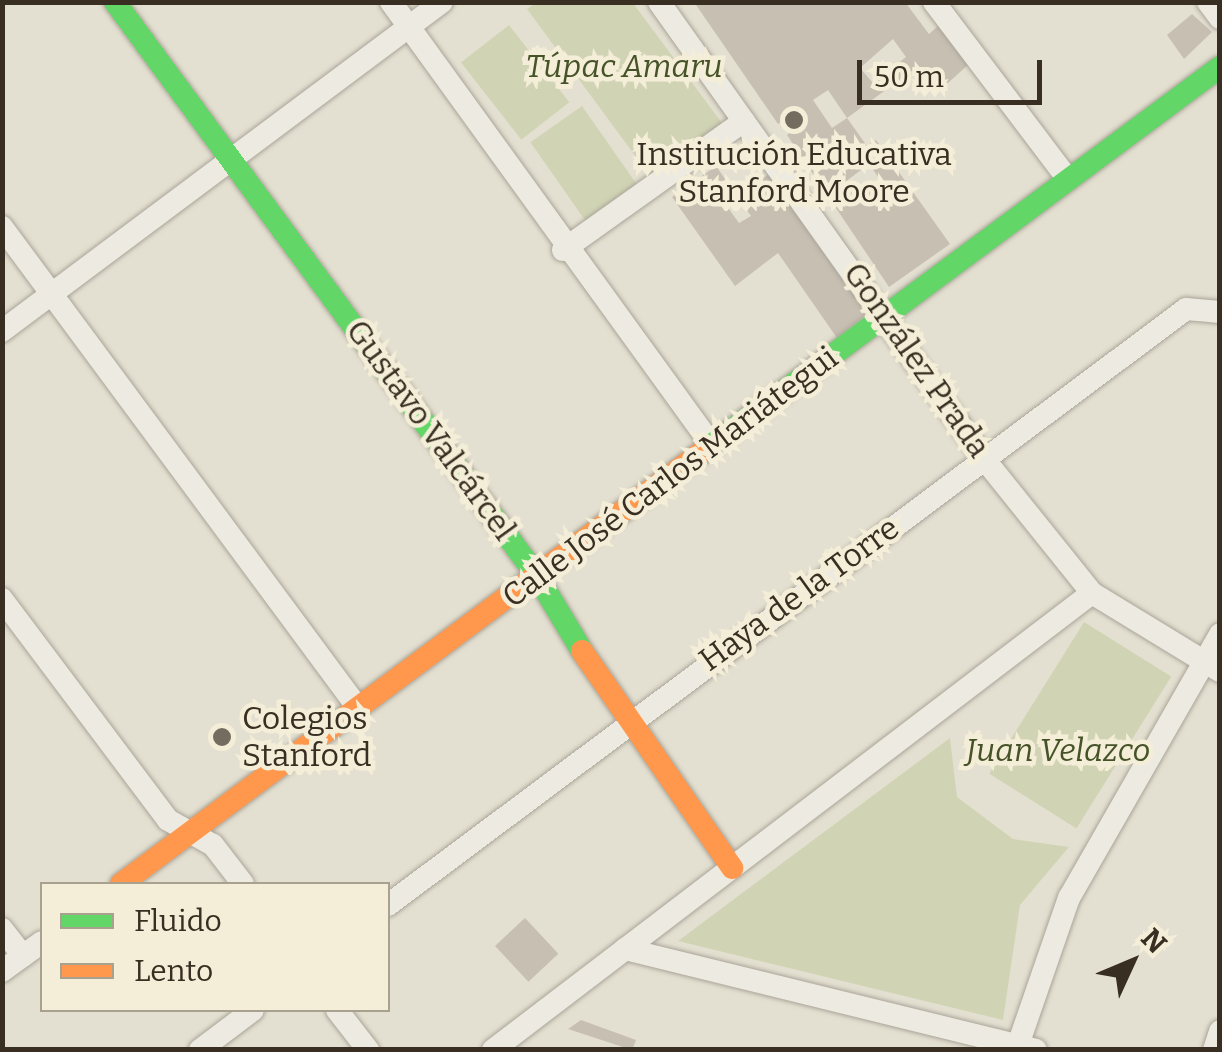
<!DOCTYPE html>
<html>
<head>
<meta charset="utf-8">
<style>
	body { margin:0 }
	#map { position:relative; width:1222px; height:1052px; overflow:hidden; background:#e4e0d1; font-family:Bitter,serif }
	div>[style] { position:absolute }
	.green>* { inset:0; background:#d1d4b4; transform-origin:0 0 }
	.building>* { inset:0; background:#c7bfb2; transform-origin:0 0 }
	.roads { filter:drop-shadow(0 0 2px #aaa599) drop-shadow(0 0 2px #aaa599) }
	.street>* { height:22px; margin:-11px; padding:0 11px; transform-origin:11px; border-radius:11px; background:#eceae1 }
	.fast>* { height:22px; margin:-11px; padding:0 11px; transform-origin:11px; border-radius:11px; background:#63d668 }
	.slow>* { height:22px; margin:-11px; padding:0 11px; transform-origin:11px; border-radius:11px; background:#ff974d }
	.dots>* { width:28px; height:28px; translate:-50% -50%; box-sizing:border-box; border:5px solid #f4eed8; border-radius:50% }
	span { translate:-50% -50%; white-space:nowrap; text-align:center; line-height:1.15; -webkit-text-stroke:9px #f4eed8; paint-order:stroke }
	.park-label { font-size:32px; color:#465329; font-style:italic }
	.poi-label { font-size:32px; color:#382e21 }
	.left { translate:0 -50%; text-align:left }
	.street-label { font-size:32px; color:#382e21 }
	.frame { position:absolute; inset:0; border:5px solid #382e21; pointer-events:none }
	.legend { position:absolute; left:40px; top:882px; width:350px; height:130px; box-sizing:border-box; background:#f4eed8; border:2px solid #a9a18f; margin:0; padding:12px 18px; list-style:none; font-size:30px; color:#382e21 }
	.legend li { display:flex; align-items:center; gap:20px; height:50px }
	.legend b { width:50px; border:2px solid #a9a18f }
	.north { position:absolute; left:1082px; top:912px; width:100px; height:100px; -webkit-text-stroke:8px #f4eed8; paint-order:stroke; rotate:46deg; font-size:28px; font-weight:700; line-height:40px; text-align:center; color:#382e21 }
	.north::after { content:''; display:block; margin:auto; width:35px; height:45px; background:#382e21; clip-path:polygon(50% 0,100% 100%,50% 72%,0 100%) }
	.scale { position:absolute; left:857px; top:60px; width:185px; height:45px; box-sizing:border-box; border:5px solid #382e21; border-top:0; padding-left:12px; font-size:30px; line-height:35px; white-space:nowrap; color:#382e21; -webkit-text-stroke:8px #f4eed8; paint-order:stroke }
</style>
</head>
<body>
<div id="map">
	<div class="green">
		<div style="clip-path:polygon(536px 3px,633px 3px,722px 123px,650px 176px,527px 9px)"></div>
		<div style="left:509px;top:25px;width:98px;height:61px;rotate:52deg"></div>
		<div style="left:582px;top:106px;width:98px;height:63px;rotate:55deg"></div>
		<div style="left:1084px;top:622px;width:103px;height:179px;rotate:32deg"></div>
		<div style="clip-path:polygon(950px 738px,957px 797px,1013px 839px,1069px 847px,1020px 905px,1003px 1020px,678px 941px)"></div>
	</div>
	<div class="building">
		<div style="clip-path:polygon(evenodd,694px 2px,905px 2px,929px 34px,939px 25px,970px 63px,937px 93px,916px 68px,847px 118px,828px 90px,813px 100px,832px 128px,847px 118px,867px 146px,876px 140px,950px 244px,889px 287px,787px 135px,797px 127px,788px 117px,778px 124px,694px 2px,893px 39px,906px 57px,873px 83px,860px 68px,893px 39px,694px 2px,869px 164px,881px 181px,857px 199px,845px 182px,869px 164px)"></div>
		<div style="clip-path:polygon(1192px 14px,1212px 32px,1184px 59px,1167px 35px)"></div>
		<div style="clip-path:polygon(evenodd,716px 166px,737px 196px,772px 172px,868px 313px,837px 338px,778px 253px,735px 286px,672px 197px,716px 166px,737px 196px,751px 216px,739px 223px,726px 205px,737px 196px)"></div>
		<div style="left:525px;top:918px;width:49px;height:41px;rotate:47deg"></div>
		<div style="clip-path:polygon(581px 1020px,636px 1040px,632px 1050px,568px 1029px)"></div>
	</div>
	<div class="roads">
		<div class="street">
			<div style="left:391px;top:2px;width:546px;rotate:54.1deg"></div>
			<div style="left:659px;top:2px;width:562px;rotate:54.56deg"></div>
			<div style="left:985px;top:460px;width:171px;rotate:51.2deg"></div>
			<div style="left:1092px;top:593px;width:150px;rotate:31.4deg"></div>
			<div style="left:934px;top:2px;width:222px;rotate:52.9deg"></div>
			<div style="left:1208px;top:2px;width:20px;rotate:53deg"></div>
			<div style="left:2px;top:227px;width:598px;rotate:53.49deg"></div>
			<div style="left:563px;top:250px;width:222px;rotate:-35.5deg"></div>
			<div style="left:2px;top:331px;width:549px;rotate:-36.79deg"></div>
			<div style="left:2px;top:599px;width:276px;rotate:53.1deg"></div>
			<div style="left:168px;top:820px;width:51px;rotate:29.1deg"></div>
			<div style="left:213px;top:845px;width:49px;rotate:52.4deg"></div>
			<div style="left:388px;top:905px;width:996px;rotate:-36.75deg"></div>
			<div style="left:1186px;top:309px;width:34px;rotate:5deg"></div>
			<div style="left:2px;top:929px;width:34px;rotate:52deg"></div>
			<div style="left:625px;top:949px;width:423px;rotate:13.8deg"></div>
			<div style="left:2px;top:971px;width:49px;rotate:-35.9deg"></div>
			<div style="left:337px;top:1010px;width:51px;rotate:52.2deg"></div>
			<div style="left:1018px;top:1045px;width:156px;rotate:-70.9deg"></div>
			<div style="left:1069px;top:898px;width:304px;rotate:-60.2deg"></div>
			<div style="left:200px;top:1050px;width:66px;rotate:-37deg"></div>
			<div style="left:493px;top:1050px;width:753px;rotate:-37.34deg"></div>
			<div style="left:1214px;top:1050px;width:20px;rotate:-72deg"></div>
		</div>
		<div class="fast">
			<div style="left:115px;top:2px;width:712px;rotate:53.68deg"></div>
			<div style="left:537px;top:576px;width:87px;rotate:59deg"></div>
			<div style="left:706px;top:449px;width:640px;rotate:-36.62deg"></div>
		</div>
		<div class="slow">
			<div style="left:582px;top:651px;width:264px;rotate:55.3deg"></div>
			<div style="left:121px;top:884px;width:729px;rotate:-36.63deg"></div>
		</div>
	</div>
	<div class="dots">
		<div style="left:794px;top:120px;background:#746c5f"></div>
		<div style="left:222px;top:737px;background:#746c5f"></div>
	</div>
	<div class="park-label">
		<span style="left:624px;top:66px">Túpac Amaru</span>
		<span style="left:1058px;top:750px">Juan Velazco</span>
	</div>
	<div class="poi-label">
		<span style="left:794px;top:173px">Institución Educativa<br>Stanford Moore</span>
		<span class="left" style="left:242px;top:737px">Colegios<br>Stanford</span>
	</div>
	<div class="street-label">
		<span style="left:917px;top:360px;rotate:55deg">González Prada</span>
		<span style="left:431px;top:430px;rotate:54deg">Gustavo Valcárcel</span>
		<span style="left:670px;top:477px;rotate:-37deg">Calle José Carlos Mariátegui</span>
		<span style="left:799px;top:594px;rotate:-36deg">Haya de la Torre</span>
	</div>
	<div class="frame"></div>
	<ul class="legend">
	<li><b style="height:12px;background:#63d668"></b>Fluido</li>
	<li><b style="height:12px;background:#ff974d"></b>Lento</li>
	</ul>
	<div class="north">N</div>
	<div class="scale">50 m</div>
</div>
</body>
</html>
